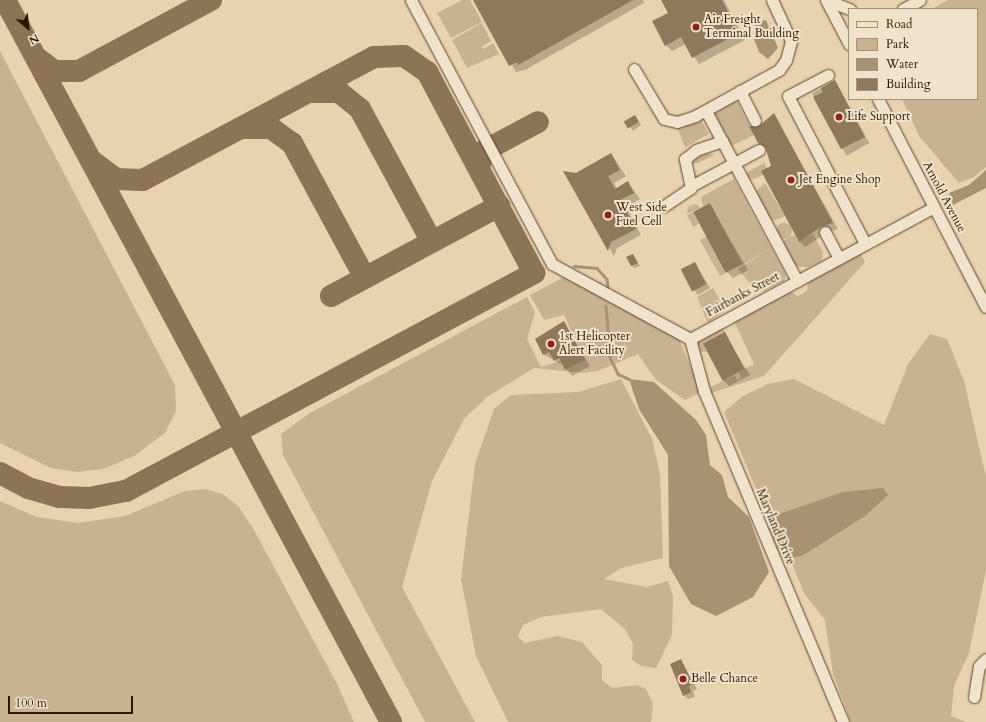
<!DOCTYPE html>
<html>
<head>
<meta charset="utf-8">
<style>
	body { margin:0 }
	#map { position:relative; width:986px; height:722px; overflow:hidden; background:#e9d2af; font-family:Cardo,serif }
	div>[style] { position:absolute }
	.green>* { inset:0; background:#c9b291; transform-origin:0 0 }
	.round { border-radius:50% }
	.water>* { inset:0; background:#a99274 }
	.shadow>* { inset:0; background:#0003; transform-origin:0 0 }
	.stream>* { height:2.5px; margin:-1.25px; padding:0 1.25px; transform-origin:1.25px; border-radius:1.25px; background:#a99274 }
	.taxiway>* { height:22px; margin:-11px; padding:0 11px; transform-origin:11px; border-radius:11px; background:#8c7458 }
	.building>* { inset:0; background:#8f785b; transform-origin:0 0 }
	.roads { filter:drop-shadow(0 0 1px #5d462c) drop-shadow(0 0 1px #5d462c) }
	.minor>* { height:11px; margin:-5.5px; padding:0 5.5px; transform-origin:5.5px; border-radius:5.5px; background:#f1e2cb }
	.dots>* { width:11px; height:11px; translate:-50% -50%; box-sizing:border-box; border:2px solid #f1e2cb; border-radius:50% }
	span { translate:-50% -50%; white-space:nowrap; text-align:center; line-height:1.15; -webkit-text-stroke:4px #f1e2cb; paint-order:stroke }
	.poi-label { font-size:12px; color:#2e1701 }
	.left { translate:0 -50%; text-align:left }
	.street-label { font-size:12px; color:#2e1701 }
	.legend { position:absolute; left:848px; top:8px; width:130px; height:92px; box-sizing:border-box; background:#f1e2cb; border:1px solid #a3917a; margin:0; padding:5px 7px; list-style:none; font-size:12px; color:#2e1701 }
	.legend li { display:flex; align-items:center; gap:8px; height:20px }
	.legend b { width:20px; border:1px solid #a3917a }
	.north { position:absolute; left:8px; top:8px; width:40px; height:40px; -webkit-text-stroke:3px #f1e2cb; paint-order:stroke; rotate:152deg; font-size:11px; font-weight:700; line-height:16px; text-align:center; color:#2e1701 }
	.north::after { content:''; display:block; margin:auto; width:14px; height:18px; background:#2e1701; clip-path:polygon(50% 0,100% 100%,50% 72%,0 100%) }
	.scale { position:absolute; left:8px; top:696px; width:125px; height:18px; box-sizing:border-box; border:2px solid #2e1701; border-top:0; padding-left:5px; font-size:12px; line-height:14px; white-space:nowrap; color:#2e1701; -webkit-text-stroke:3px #f1e2cb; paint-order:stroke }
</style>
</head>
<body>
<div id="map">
	<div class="green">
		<div style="clip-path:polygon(462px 0,470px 0,482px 22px,451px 38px,437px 13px)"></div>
		<div style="clip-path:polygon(948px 0,986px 0,986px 167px,974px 177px,959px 183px,919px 136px,902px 99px,977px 99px,977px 9px,932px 9px)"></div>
		<div style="clip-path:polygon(482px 23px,491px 41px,481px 47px,484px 49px,493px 43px,499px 54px,467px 68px,452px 40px)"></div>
		<div style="clip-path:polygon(0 51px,175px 385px,176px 411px,165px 433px,134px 456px,103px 469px,77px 472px,51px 468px,0 443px)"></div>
		<div style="clip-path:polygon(733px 101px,738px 103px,754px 135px,731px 146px,713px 115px)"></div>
		<div style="clip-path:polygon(701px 120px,709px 134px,685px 147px,677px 127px)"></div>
		<div style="clip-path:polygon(707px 153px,715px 155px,695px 164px,692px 159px)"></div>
		<div style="clip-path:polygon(764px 163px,769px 172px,754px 179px,748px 178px,746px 173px)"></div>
		<div style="clip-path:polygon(734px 179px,786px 275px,784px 281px,764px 291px,756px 291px,738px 269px,771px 248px,739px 267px,742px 264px,710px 203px,704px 206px,702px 203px,701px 197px)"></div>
		<div style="clip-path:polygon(765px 183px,785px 216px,776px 220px,769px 219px,755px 192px)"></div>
		<div style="clip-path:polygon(694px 204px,698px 205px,700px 208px,687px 214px,688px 207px)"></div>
		<div style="left:693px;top:212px;width:13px;height:7px;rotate:61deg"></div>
		<div class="round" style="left:776px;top:223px;width:16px;height:16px"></div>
		<div style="clip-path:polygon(813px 234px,823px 252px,822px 260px,809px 267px,799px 267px,791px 262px,781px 242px,794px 235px,799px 241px)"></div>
		<div style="clip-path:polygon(707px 236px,726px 273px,720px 276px,700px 240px)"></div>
		<div style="clip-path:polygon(860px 253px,865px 262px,764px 376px,711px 393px,711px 387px,735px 375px,737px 380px,741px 378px,739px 372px,754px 364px,734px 321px,790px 291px,798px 296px,807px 291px,809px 280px)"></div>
		<div style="clip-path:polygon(566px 276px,679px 339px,701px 392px,685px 400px,656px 380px,638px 354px,598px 371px,583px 373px,534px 368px,487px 397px,464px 419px,432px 481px,402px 587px,475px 722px,425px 722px,283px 455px,281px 434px,310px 413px,527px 297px,535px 312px,527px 339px,541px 367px,560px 361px,565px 370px,584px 360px,564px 315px,544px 320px,530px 295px)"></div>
		<div style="clip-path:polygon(713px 288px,725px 310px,708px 323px,697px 297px)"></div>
		<div style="clip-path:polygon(720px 328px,726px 332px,703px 344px,707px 352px,699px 351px,698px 341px)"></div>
		<div style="clip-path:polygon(930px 334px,947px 339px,964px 381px,986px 477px,986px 570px,969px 653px,954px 686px,951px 716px,966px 722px,851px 722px,833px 674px,825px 620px,804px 593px,790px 559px,802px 556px,864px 517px,821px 500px,769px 520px,724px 412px,743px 396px,768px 384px,794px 379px,884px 425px,908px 364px)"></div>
		<div style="clip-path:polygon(621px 379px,652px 439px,660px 473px,663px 558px,621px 568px,604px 579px,647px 587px,668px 581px,673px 596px,672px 635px,656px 668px,641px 666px,632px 660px,633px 644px,625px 629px,601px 609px,541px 617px,523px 625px,518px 636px,524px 643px,558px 636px,582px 642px,602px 665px,602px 680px,612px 688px,637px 685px,646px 689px,653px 704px,651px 722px,508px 722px,476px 656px,461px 579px,475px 464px,494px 409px,511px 395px,578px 392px)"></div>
		<div style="clip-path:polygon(205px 489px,223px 494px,239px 507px,254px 530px,337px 684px,354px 722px,0 722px,0 501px,37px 517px,78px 523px,125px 516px,185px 491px)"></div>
	</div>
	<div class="water">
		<div style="clip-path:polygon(766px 20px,778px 48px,768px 59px,759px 52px,754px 39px,755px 23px)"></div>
		<div style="clip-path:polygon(986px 170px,986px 188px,953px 205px,949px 193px,969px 185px)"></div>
		<div style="clip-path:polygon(629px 379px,654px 382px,696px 420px,706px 435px,710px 465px,722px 475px,728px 497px,749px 517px,769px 572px,753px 597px,716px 616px,691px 604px,669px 566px,668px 455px,639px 409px)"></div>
		<div style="clip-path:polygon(883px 488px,888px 495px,864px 517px,802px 556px,785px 560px,780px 554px,769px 528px,769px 520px,779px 514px,843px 492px)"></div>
	</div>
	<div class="shadow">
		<div style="clip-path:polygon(475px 0,643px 0,644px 3px,525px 70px,516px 72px)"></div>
		<div style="clip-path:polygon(662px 0,724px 0,745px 40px,699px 64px,686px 44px,672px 51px,666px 45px,669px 13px)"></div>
		<div style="left:835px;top:81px;width:71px;height:26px;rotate:61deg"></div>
		<div style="clip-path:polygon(774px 114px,838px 229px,828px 232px,805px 247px,799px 241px,766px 149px,759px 143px,759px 127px)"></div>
		<div style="left:635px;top:116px;width:11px;height:10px;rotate:56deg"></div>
		<div style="clip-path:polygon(611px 154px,626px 176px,614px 183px,617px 189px,628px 183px,640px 199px,626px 207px,641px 235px,617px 248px,614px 256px,565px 172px,576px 174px)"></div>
		<div style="clip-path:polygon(709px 204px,748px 270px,733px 278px,727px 272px)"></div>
		<div style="clip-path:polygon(633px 255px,640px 266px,635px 268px,632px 266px)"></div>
		<div style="clip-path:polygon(695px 263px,710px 288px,698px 295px,694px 290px)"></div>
		<div style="clip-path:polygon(563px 322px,590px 366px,572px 376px,563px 365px,544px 355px,536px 339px)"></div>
		<div style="clip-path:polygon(724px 334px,750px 375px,729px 386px,723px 380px)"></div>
		<div style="clip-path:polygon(681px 660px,697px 689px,693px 691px,695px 697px,688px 699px,684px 695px)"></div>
	</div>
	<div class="stream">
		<div style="left:574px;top:266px;width:23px;rotate:5deg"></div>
		<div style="left:597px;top:268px;width:15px;rotate:48deg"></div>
		<div style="left:607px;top:279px;width:8px;rotate:83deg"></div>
		<div style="left:606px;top:306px;width:33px;rotate:85deg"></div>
		<div style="left:609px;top:339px;width:9px;rotate:117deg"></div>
		<div style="left:605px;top:347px;width:30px;rotate:64deg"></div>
		<div style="left:618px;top:374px;width:12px;rotate:24deg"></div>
	</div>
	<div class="taxiway">
		<div style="left:5px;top:0;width:819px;rotate:61.87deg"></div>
		<div style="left:37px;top:58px;width:21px;rotate:37deg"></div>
		<div style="left:54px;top:71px;width:25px"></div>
		<div style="left:79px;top:71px;width:150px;rotate:-28.3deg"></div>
		<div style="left:311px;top:92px;width:28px"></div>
		<div style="left:339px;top:92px;width:27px;rotate:39deg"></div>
		<div style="left:360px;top:109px;width:151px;rotate:61.6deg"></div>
		<div style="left:244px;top:128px;width:27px"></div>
		<div style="left:271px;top:128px;width:26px;rotate:36deg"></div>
		<div style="left:292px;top:143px;width:153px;rotate:61.6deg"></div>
		<div style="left:479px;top:167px;width:17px;rotate:-73deg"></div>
		<div style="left:484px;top:151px;width:61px;rotate:-28.2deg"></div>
		<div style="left:331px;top:296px;width:191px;rotate:-28.2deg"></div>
		<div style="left:0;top:473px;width:32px;rotate:28deg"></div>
		<div style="left:28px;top:488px;width:33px;rotate:16deg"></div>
		<div style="left:60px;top:497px;width:29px;rotate:2deg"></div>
		<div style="left:89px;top:498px;width:38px;rotate:-11deg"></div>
		<div style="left:126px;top:491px;width:463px;rotate:-28.1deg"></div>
		<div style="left:534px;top:273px;width:228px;rotate:-118deg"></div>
		<div style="left:427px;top:72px;width:28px;rotate:-145deg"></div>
		<div style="left:404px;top:56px;width:30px;rotate:178deg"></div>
		<div style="left:374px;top:57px;width:262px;rotate:152deg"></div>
		<div style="left:143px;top:180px;width:27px;rotate:-178deg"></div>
		<div style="left:116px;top:179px;width:30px;rotate:-143deg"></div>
	</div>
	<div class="building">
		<div style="clip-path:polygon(473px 0,633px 0,518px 65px,517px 62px,509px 66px)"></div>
		<div style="clip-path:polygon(661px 0,722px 0,739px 33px,692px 58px,681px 37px,665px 46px,652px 21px,668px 13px)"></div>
		<div style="clip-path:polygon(835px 80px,865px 137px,841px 149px,813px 97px,823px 92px,821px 88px)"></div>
		<div style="clip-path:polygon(774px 113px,833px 223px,822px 226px,799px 242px,761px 171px,771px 166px,765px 146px,758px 143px,749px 126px,759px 126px)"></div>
		<div style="left:635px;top:115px;width:8px;height:13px;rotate:60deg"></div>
		<div style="clip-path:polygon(611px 153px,620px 170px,608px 176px,615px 189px,628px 181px,634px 193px,620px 200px,636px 229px,611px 242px,608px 251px,563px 171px,576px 173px)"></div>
		<div style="left:710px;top:203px;width:69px;height:19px;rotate:62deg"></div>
		<div style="clip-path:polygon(633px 254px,638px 263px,631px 266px,626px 257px)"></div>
		<div style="left:695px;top:262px;width:25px;height:16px;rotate:63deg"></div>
		<div style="clip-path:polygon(564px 321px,585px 360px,565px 370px,559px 358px,554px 361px,549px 352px,543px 355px,535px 339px)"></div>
		<div style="left:725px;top:332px;width:42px;height:25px;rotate:62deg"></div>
		<div style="clip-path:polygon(681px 659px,693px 684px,689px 686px,691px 692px,683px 696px,670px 664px)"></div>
	</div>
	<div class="roads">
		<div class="minor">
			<div style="left:411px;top:0;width:299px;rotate:61.9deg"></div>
			<div style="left:552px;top:264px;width:157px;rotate:28.5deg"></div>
			<div style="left:690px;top:339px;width:277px;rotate:-28.4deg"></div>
			<div style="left:826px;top:0;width:50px;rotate:62.4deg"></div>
			<div style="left:826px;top:0;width:26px;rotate:21deg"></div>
			<div style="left:903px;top:9px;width:19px;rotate:-28deg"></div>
			<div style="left:634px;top:69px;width:58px;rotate:59deg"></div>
			<div style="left:664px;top:119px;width:13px;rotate:13deg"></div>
			<div style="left:677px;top:122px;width:19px;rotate:-18deg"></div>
			<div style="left:695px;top:116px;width:96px;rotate:-28.7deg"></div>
			<div style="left:779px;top:70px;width:12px;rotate:-55deg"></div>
			<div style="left:786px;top:60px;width:20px;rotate:-75deg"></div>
			<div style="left:791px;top:41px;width:45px;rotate:-114.9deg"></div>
			<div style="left:828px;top:75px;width:45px;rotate:152.3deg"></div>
			<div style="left:788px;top:96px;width:166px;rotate:62.4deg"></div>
			<div style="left:740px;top:91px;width:33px;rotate:63deg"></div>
			<div style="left:878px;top:99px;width:234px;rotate:62.6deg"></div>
			<div style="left:706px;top:111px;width:193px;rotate:61.8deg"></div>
			<div style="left:691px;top:186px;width:77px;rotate:-27.9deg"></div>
			<div style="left:664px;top:206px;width:32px;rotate:-34deg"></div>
			<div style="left:691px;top:188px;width:30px;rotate:-102deg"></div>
			<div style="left:685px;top:159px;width:14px;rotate:-39deg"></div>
			<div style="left:696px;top:150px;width:28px;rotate:-19deg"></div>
			<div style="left:825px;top:232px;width:30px;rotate:62deg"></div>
			<div style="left:690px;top:339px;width:54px;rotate:74.9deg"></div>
			<div style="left:704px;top:391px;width:359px;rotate:67.2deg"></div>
			<div style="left:974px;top:697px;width:31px;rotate:-81deg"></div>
			<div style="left:979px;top:666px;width:10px;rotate:-45deg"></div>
		</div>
	</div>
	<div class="dots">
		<div style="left:696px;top:27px;background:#8f2418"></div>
		<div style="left:839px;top:117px;background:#8f2418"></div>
		<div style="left:791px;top:180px;background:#8f2418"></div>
		<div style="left:608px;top:215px;background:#8f2418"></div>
		<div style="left:551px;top:344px;background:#8f2418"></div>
		<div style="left:683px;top:679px;background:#8f2418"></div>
	</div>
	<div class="poi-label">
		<span class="left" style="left:704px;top:27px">Air Freight<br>Terminal Building</span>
		<span class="left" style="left:847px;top:117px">Life Support</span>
		<span class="left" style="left:799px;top:180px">Jet Engine Shop</span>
		<span class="left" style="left:616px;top:215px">West Side<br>Fuel Cell</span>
		<span class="left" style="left:559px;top:344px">1st Helicopter<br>Alert Facility</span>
		<span class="left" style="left:691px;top:679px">Belle Chance</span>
	</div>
	<div class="street-label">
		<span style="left:944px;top:197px;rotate:62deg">Arnold Avenue</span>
		<span style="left:743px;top:295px;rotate:-28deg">Fairbanks Street</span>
		<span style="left:775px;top:527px;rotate:67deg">Maryland Drive</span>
	</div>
	<ul class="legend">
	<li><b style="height:5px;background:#f1e2cb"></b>Road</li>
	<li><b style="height:11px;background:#c9b291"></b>Park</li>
	<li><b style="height:11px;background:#a99274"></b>Water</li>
	<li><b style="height:11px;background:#8f785b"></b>Building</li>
	</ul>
	<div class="north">N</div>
	<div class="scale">100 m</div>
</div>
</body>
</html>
